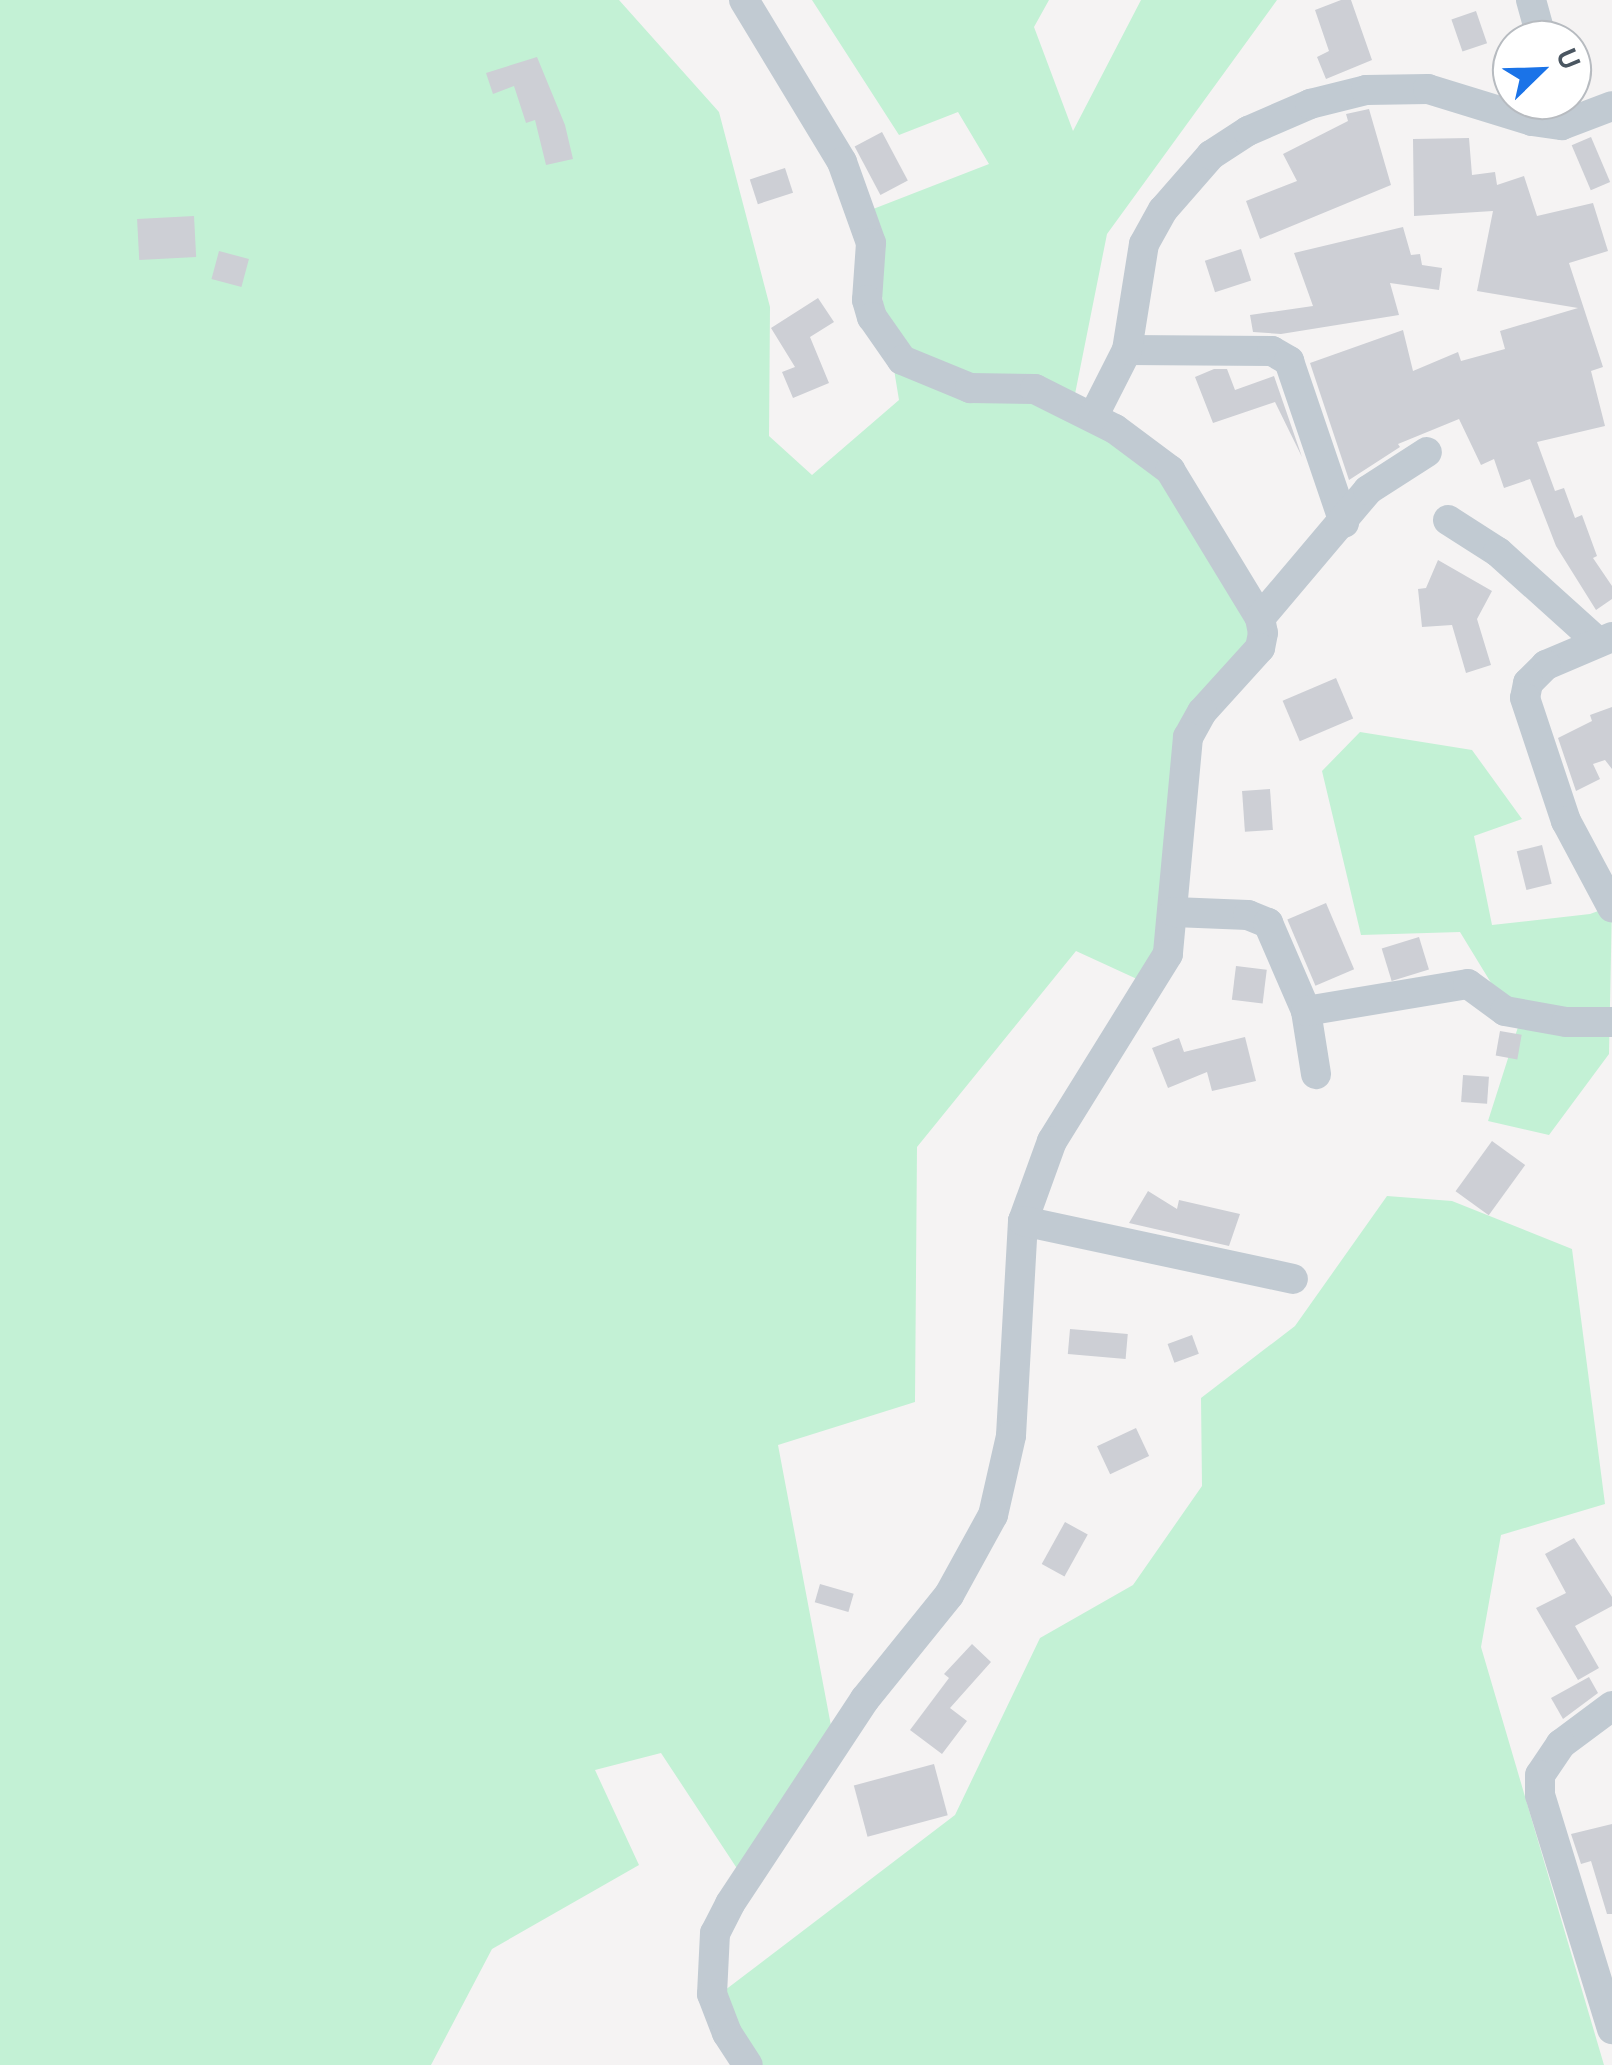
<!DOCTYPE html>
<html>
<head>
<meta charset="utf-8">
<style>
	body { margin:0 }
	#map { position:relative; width:1612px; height:2065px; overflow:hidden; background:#f5f3f3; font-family:"DM Sans",sans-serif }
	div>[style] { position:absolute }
	.green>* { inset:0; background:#c3f1d5 }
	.building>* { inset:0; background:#cdcfd5; transform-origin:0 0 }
	.minor>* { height:30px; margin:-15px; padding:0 15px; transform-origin:15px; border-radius:15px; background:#c1cad2 }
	span { translate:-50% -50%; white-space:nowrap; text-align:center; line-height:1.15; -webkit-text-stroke:9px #fff; paint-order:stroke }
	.north { position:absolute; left:1492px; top:20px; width:100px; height:100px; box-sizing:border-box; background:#fff; border:2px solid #b7bbc0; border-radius:50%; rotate:67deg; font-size:28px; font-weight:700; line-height:40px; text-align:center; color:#4a5661 }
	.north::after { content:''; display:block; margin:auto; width:35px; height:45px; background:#1a73e8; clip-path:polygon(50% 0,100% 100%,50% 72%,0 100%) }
</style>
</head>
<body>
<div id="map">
	<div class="green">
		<div style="clip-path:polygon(0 0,619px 0,719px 112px,770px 307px,769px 436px,812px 475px,899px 400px,868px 211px,989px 164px,958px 112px,899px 135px,812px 0,1049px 0,1034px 27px,1073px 131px,1141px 0,1277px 0,1107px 234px,1075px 394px,1168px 463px,1256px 633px,1205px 697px,1150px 985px,1076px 951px,917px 1147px,915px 1402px,778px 1445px,832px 1731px,740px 1873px,661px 1753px,595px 1770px,639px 1865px,492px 1949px,431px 2065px,0 2065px)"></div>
		<div style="clip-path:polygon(1360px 732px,1472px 750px,1522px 819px,1474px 836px,1492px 925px,1590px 914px,1612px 906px,1609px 1054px,1549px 1135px,1488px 1121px,1518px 1027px,1460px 932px,1361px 935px,1322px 771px)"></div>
		<div style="clip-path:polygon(1387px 1196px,1452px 1201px,1572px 1249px,1605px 1504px,1501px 1535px,1481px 1647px,1604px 2065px,754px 2065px,712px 2000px,955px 1815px,1040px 1638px,1133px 1585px,1202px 1486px,1201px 1398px,1295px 1326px)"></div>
	</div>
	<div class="building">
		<div style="clip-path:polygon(1341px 0,1351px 0,1372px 60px,1326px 79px,1317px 57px,1329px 51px,1315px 10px)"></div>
		<div style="left:1476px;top:11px;width:34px;height:26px;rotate:71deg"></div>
		<div style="clip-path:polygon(537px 57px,565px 125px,573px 159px,546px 165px,535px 120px,526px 123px,514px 86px,493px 94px,486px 73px)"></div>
		<div style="clip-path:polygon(1369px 109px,1391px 185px,1260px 239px,1246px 201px,1297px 181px,1283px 154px,1348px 121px,1346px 114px)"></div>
		<div style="left:882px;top:132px;width:55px;height:31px;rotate:62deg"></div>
		<div style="left:1591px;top:137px;width:49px;height:21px;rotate:67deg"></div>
		<div style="clip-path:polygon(1469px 138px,1472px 175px,1495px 172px,1497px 185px,1524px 176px,1537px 216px,1593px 203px,1608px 251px,1569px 263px,1603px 367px,1591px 371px,1605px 426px,1537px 442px,1555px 491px,1564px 488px,1575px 518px,1582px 515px,1597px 556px,1593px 558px,1612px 586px,1612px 599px,1596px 610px,1556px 546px,1530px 479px,1504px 488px,1494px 459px,1481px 465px,1459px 419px,1398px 444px,1400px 447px,1349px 480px,1310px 363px,1403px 330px,1413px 371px,1458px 352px,1461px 361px,1505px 349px,1500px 331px,1578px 308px,1477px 291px,1493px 211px,1414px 216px,1413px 139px)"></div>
		<div style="left:785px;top:168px;width:26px;height:37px;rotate:72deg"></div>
		<div style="left:194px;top:216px;width:41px;height:57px;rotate:87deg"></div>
		<div style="clip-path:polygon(1403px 227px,1411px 255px,1420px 254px,1422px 265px,1442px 268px,1439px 290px,1390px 283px,1399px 315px,1281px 334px,1253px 332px,1250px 315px,1313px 306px,1294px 253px)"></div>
		<div style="left:1241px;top:249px;width:33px;height:38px;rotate:72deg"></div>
		<div style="left:219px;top:251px;width:31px;height:29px;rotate:15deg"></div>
		<div style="clip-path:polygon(818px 298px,834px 322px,810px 337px,829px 383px,793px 398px,782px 372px,795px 367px,771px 328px)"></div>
		<div style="clip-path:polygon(1214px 369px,1227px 369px,1235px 390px,1274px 376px,1302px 457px,1275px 402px,1213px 423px,1195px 377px)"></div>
		<div style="clip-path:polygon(1438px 560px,1492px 591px,1477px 619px,1491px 665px,1466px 673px,1452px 625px,1422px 627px,1418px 589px,1426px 588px)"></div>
		<div style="left:1336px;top:678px;width:44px;height:58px;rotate:67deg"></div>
		<div style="clip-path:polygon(1612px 707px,1612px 769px,1605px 760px,1593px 764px,1600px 779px,1576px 791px,1558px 738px,1592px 721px,1590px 715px)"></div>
		<div style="left:1270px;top:789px;width:41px;height:28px;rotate:86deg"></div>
		<div style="left:1542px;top:845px;width:40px;height:26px;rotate:76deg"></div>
		<div style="left:1326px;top:903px;width:72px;height:42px;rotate:67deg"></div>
		<div style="left:1419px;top:937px;width:34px;height:39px;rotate:73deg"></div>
		<div style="left:1236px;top:966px;width:31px;height:34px;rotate:7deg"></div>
		<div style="left:1500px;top:1031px;width:22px;height:25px;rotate:10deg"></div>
		<div style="clip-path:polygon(1245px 1037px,1256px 1081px,1212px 1091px,1207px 1072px,1168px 1088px,1152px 1048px,1179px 1038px,1184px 1052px)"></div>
		<div style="left:1463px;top:1075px;width:26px;height:27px;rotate:4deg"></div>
		<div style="left:1492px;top:1141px;width:41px;height:62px;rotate:36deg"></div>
		<div style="clip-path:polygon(1148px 1191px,1177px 1209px,1179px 1200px,1240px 1214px,1229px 1246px,1129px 1223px)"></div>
		<div style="left:1070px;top:1329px;width:58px;height:25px;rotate:5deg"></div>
		<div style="left:1192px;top:1335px;width:20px;height:26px;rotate:70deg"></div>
		<div style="left:1136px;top:1428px;width:31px;height:43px;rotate:65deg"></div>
		<div style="left:1065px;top:1522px;width:26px;height:48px;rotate:29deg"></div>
		<div style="clip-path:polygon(1574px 1538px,1612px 1597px,1612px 1606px,1575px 1626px,1599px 1668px,1578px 1680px,1536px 1608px,1566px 1593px,1545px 1554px)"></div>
		<div style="left:820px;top:1584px;width:35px;height:19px;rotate:16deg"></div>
		<div style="clip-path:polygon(972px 1644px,991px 1662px,950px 1708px,967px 1721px,942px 1754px,910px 1730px,949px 1678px,944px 1674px)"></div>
		<div style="clip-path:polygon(1589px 1677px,1598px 1693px,1563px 1719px,1551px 1698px)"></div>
		<div style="left:934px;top:1764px;width:53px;height:83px;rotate:75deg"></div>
		<div style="clip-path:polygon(1612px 1824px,1612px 1914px,1607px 1914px,1591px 1861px,1581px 1864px,1571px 1834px)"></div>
	</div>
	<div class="minor">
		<div style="left:744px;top:0;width:189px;rotate:58.8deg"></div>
		<div style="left:842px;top:162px;width:86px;rotate:70.3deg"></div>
		<div style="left:871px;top:243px;width:57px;rotate:94deg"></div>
		<div style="left:867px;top:300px;width:18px;rotate:74deg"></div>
		<div style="left:872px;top:317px;width:52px;rotate:55.1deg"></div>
		<div style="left:902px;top:360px;width:74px;rotate:22.4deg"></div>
		<div style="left:970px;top:388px;width:65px;rotate:0.9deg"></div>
		<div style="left:1035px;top:389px;width:89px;rotate:26.6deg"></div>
		<div style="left:1115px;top:429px;width:69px;rotate:36.7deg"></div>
		<div style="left:1170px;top:470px;width:173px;rotate:58.7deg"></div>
		<div style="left:1260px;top:618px;width:15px;rotate:79deg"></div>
		<div style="left:1263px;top:633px;width:15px;rotate:101deg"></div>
		<div style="left:1260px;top:648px;width:86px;rotate:132.2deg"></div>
		<div style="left:1202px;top:712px;width:29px;rotate:119deg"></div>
		<div style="left:1188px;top:737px;width:218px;rotate:95.3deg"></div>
		<div style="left:1168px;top:954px;width:220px;rotate:121.8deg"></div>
		<div style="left:1052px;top:1141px;width:85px;rotate:109.9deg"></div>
		<div style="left:1023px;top:1221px;width:215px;rotate:93.2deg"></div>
		<div style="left:1011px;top:1436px;width:81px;rotate:102.8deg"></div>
		<div style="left:993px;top:1515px;width:91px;rotate:118.8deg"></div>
		<div style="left:949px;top:1595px;width:134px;rotate:128.9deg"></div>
		<div style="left:865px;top:1699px;width:245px;rotate:123.4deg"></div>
		<div style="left:730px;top:1904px;width:33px;rotate:117deg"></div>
		<div style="left:715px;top:1933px;width:61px;rotate:92.8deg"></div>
		<div style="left:712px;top:1994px;width:42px;rotate:69deg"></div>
		<div style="left:727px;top:2033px;width:38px;rotate:57deg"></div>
		<div style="left:1531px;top:0;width:41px;rotate:74.6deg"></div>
		<div style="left:1127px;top:350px;width:145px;rotate:0.4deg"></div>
		<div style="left:1272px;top:351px;width:20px;rotate:30deg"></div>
		<div style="left:1289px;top:361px;width:171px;rotate:71.2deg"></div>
		<div style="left:1093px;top:417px;width:75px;rotate:-63.1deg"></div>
		<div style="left:1127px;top:350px;width:107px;rotate:-80.9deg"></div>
		<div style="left:1144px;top:244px;width:39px;rotate:-61deg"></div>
		<div style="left:1163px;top:210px;width:73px;rotate:-48.9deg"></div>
		<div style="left:1211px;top:155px;width:44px;rotate:-33deg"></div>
		<div style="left:1248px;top:131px;width:68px;rotate:-23.5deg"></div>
		<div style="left:1310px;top:104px;width:58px;rotate:-14deg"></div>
		<div style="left:1366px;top:90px;width:62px;rotate:-0.9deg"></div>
		<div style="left:1428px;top:89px;width:109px;rotate:17.1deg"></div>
		<div style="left:1532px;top:121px;width:30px;rotate:8deg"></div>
		<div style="left:1562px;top:125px;width:53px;rotate:-20.8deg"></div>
		<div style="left:1448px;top:520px;width:59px;rotate:32.6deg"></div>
		<div style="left:1498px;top:552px;width:135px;rotate:42deg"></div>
		<div style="left:1260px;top:618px;width:167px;rotate:-49.8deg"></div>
		<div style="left:1368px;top:490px;width:70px;rotate:-32.8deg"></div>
		<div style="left:1612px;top:637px;width:72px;rotate:157deg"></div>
		<div style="left:1546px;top:665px;width:25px;rotate:135deg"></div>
		<div style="left:1528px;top:683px;width:15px;rotate:101deg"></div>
		<div style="left:1525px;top:698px;width:130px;rotate:71.6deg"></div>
		<div style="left:1566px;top:821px;width:98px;rotate:61.9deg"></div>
		<div style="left:1174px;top:912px;width:74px;rotate:2.3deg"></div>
		<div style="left:1248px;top:915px;width:22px;rotate:22deg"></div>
		<div style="left:1268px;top:923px;width:96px;rotate:66.6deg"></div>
		<div style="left:1306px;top:1011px;width:64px;rotate:81deg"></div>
		<div style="left:1306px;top:1011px;width:164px;rotate:-9.5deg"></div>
		<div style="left:1468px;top:984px;width:46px;rotate:36.1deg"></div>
		<div style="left:1505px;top:1011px;width:62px;rotate:10.2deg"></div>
		<div style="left:1566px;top:1022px;width:46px"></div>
		<div style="left:1023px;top:1221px;width:276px;rotate:12.1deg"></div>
		<div style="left:1612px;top:1706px;width:64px;rotate:143.3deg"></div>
		<div style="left:1561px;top:1744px;width:37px;rotate:124deg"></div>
		<div style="left:1540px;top:1775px;width:20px;rotate:90deg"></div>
		<div style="left:1540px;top:1795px;width:245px;rotate:72.9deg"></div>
	</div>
	<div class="north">U</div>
</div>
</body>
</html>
